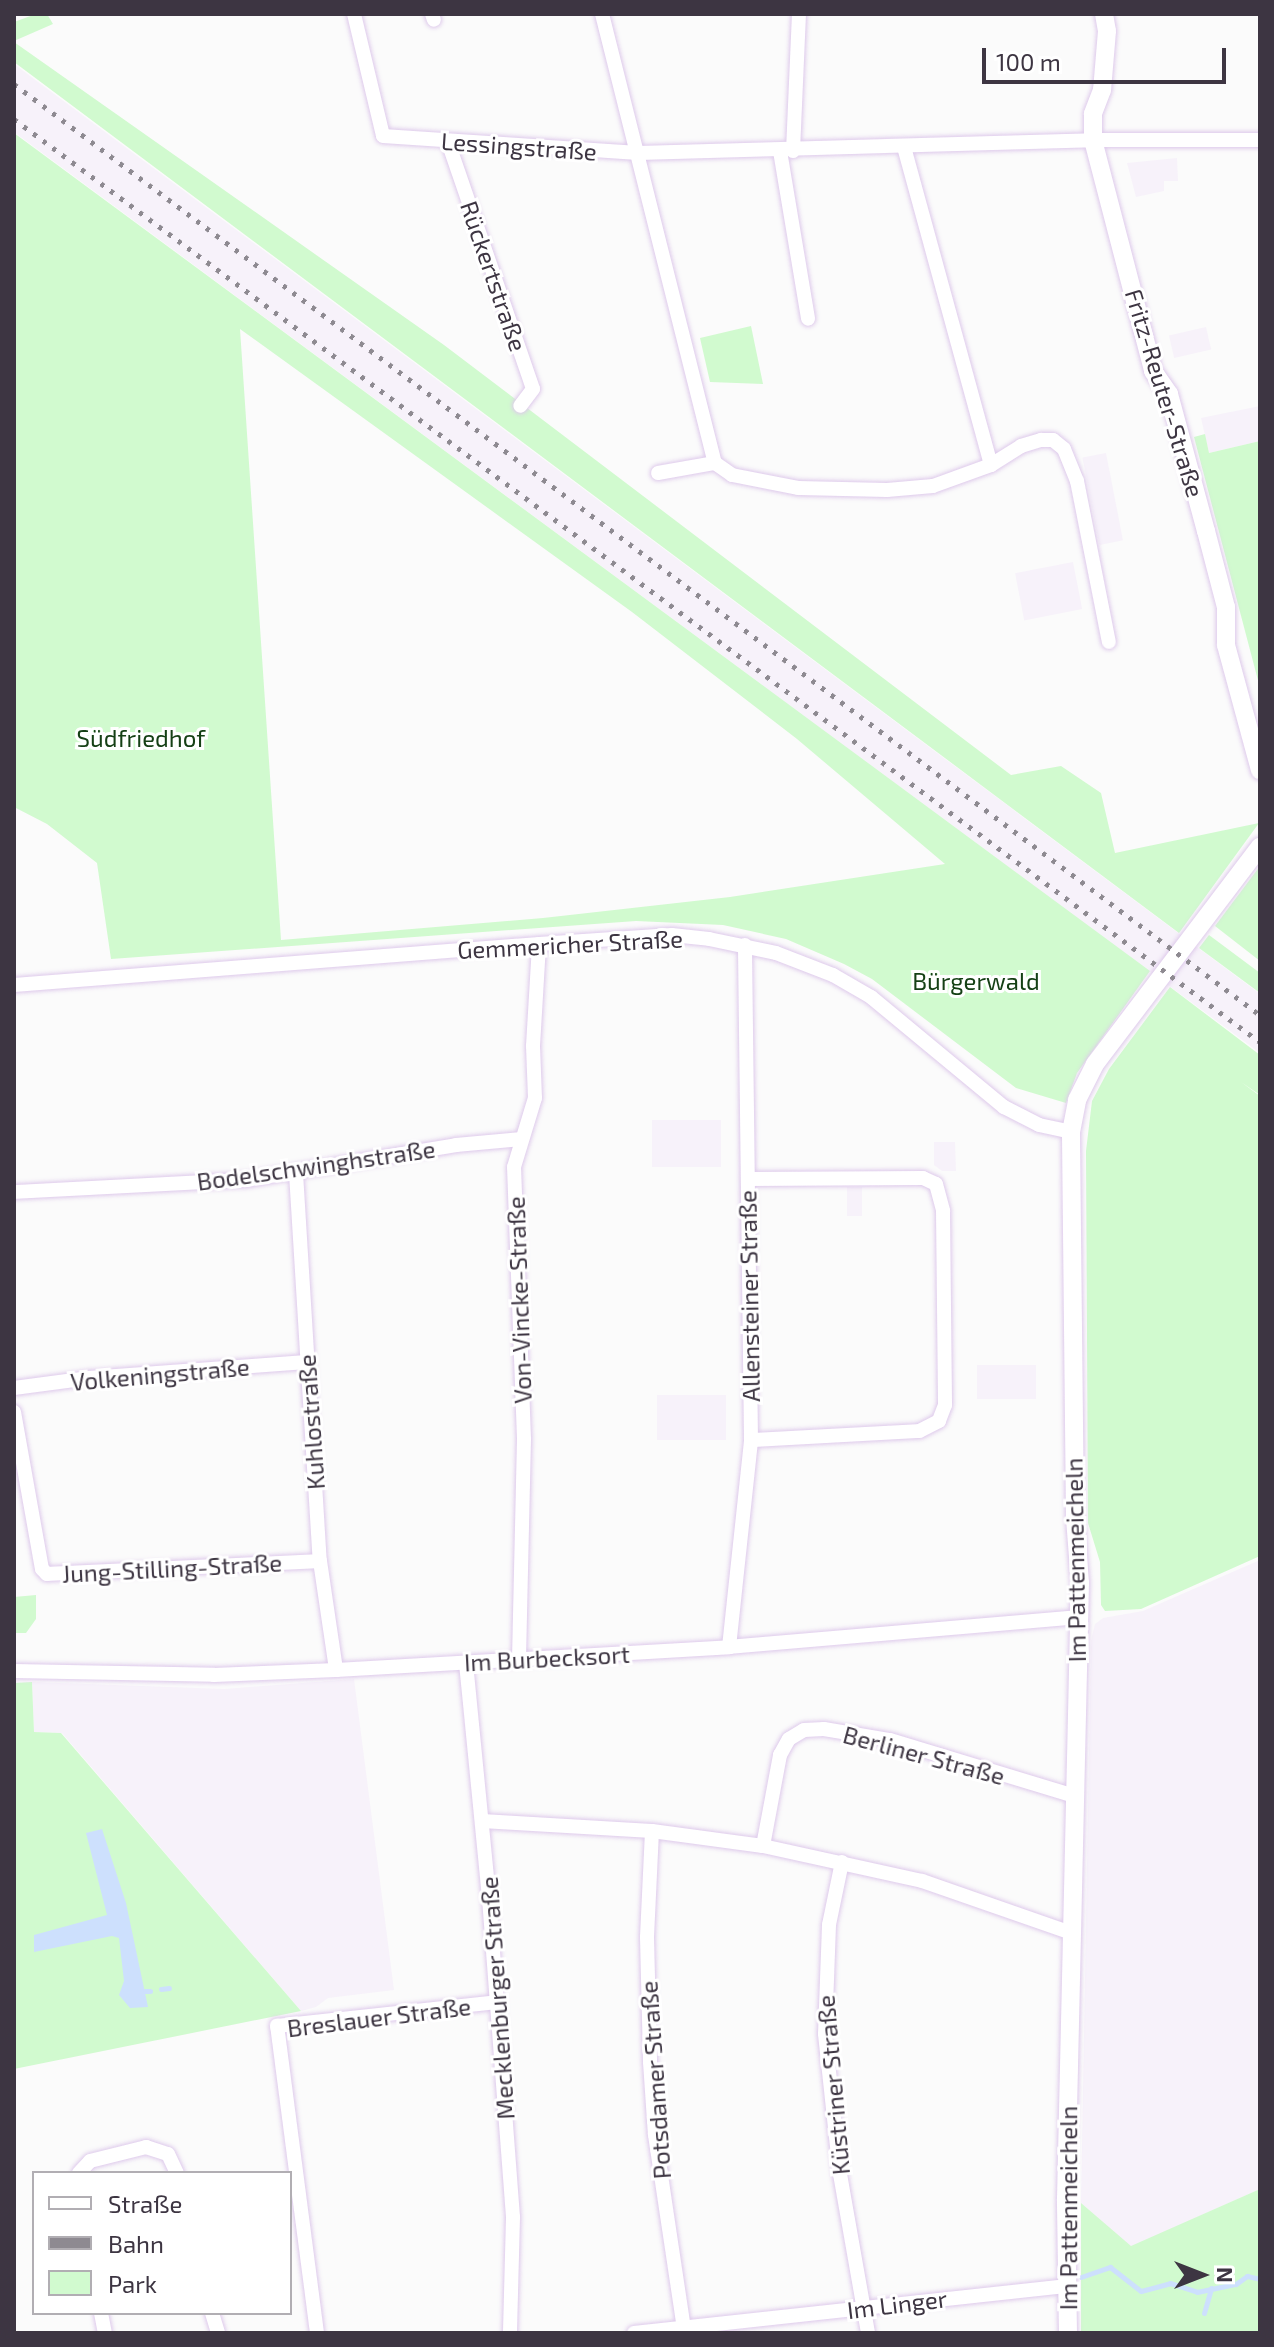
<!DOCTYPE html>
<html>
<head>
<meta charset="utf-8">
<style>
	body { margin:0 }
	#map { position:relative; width:1274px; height:2347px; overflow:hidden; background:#fbfbfb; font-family:"Exo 2",sans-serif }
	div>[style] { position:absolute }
	.built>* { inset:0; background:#f7f2fa; transform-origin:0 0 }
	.green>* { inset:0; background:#d1facf }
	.water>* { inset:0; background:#cde0fd }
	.stream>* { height:5px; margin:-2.5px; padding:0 2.5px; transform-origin:2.5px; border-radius:2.5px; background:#cde0fd }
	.roads { filter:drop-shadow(0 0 2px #decaeb) drop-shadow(0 0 2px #decaeb) }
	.minor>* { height:14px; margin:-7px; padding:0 7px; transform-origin:7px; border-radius:7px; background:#fff }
	.tertiary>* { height:18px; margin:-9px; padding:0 9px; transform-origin:9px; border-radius:9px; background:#fff }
	.rail>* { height:5px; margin-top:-2.5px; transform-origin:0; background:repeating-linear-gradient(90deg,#8e8a91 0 4px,transparent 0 12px) }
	span { translate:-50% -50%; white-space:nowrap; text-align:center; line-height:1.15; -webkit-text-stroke:6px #fff; paint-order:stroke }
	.street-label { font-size:24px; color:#3d3542 }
	.park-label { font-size:24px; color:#154015 }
	.frame { position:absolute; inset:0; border:16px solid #3d3542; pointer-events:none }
	.legend { position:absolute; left:32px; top:2171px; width:260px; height:144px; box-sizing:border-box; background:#fff; border:2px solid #b1aeb3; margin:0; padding:10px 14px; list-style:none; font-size:24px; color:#3d3542 }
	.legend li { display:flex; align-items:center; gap:16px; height:40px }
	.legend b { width:40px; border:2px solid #b1aeb3 }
	.north { position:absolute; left:1162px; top:2235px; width:80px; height:80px; -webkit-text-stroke:6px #fff; paint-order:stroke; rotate:90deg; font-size:22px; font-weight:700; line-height:32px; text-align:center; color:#3d3542 }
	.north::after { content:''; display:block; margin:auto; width:28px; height:36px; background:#3d3542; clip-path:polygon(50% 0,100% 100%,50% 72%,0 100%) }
	.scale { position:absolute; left:982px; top:48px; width:244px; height:36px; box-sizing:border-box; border:4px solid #3d3542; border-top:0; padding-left:10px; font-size:24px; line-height:28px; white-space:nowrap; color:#3d3542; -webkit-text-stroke:6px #fff; paint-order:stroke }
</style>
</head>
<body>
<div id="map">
	<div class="built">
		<div style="clip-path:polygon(14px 64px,1260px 994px,1260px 1053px,14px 132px)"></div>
		<div style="clip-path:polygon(1177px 158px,1178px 181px,1164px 181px,1164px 191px,1136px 197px,1127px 163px)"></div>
		<div style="left:1206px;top:327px;width:23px;height:38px;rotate:77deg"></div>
		<div style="clip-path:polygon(1260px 406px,1260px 441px,1209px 453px,1201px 418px)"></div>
		<div style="left:1106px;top:453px;width:89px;height:24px;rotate:79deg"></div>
		<div style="left:1073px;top:562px;width:48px;height:59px;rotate:79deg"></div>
		<div style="left:721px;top:1120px;width:47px;height:69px;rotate:90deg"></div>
		<div style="clip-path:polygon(934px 1142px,955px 1142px,956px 1171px,942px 1171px,934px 1165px)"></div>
		<div style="left:847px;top:1187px;width:15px;height:29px"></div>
		<div style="left:977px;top:1365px;width:59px;height:34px"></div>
		<div style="left:657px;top:1395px;width:69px;height:45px"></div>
		<div style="clip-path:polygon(1260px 1560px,1260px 2189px,1131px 2247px,1081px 2203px,1091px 1641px,1095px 1624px,1103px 1618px,1143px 1611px)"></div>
		<div style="clip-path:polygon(354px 1679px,394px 1990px,328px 1998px,316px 2007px,301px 2011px,62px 1733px,34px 1732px,32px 1682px,224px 1689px)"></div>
	</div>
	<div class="green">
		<div style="clip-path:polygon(36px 14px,47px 14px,53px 24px,14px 41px,14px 22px)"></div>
		<div style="clip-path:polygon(14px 42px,444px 345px,1011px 775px,1061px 766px,1101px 793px,1115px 853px,1259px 823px,1179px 933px,14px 62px)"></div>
		<div style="clip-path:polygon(evenodd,14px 133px,1150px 971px,1077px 1073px,1066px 1103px,1016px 1088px,872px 979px,844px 964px,786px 939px,723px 925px,636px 921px,111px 959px,97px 863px,47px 824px,14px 807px,14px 133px,240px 329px,632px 612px,797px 739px,945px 864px,730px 897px,543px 918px,281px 940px,240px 329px)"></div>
		<div style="clip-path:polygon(751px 326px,763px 384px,710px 382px,700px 338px)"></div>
		<div style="clip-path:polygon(1205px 434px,1209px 453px,1260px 441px,1260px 688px,1194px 437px)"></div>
		<div style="clip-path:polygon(1260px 866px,1260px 961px,1215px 926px)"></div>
		<div style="clip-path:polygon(1209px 935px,1260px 973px,1260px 993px,1199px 948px)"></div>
		<div style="clip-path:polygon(1170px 987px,1260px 1055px,1260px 1095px,1241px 1082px,1260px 1096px,1260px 1556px,1141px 1609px,1105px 1611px,1101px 1605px,1100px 1562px,1088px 1523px,1086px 1151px,1092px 1101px,1109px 1069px)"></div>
		<div style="clip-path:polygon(36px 1595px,36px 1619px,26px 1633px,14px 1633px,14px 1597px)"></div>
		<div style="clip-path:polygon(32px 1682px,34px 1732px,61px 1733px,301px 2011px,14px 2069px,14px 1683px)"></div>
		<div style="clip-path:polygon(1260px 2189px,1260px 2333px,1081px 2333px,1081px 2203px,1131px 2246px)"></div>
	</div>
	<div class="water">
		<div style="clip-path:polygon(102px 1829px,126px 1903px,148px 2007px,130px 2008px,119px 1995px,124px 1981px,119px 1938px,112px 1936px,34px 1952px,34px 1935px,107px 1915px,86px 1833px)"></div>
	</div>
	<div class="stream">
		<div style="left:161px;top:1989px;width:8px;rotate:-7deg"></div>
		<div style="left:145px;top:1991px;width:5px"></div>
		<div style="left:1081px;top:2277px;width:31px;rotate:-19deg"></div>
		<div style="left:1110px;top:2267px;width:39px;rotate:38deg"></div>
		<div style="left:1141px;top:2291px;width:30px;rotate:-15deg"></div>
		<div style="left:1170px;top:2283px;width:28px;rotate:18deg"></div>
		<div style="left:1197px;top:2292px;width:40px;rotate:-12deg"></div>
		<div style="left:1236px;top:2284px;width:14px;rotate:-36deg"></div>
		<div style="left:1247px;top:2276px;width:13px;rotate:13deg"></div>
		<div style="left:1204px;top:2313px;width:26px;rotate:-74deg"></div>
	</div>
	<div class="roads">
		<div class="minor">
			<div style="left:354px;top:14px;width:125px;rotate:76.6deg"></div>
			<div style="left:383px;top:136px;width:256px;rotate:3.8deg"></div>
			<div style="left:638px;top:153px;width:455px;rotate:-1.6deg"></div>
			<div style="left:1093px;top:140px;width:167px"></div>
			<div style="left:432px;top:14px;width:6px;rotate:72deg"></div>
			<div style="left:602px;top:14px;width:463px;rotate:75.9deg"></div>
			<div style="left:715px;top:463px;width:21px;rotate:35deg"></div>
			<div style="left:732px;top:475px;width:67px;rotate:11.1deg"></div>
			<div style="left:798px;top:488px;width:89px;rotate:1.3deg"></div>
			<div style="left:887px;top:490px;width:46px;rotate:-5deg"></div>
			<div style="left:933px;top:486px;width:62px;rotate:-19.9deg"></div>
			<div style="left:991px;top:465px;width:329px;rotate:-105.3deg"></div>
			<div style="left:448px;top:142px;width:261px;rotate:71deg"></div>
			<div style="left:533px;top:389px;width:21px;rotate:127deg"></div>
			<div style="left:780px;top:151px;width:170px;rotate:80.5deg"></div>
			<div style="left:793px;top:151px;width:137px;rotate:-87.5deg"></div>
			<div style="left:991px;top:465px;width:36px;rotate:-32deg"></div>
			<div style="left:1021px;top:446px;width:21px;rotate:-17deg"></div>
			<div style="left:1041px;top:440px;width:12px"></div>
			<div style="left:1053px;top:440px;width:14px;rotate:39deg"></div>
			<div style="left:1064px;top:449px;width:35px;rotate:68deg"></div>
			<div style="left:1077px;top:481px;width:164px;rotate:78.8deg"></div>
			<div style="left:658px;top:473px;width:58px;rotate:-10deg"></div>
			<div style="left:14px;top:985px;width:527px;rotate:-4.47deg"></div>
			<div style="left:539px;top:944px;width:133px;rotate:-3.9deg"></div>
			<div style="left:672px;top:935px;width:37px;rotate:6deg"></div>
			<div style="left:709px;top:939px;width:68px;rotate:11.8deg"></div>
			<div style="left:776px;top:953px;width:61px;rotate:21.1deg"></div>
			<div style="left:833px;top:975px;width:44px;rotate:30.1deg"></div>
			<div style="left:871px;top:997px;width:173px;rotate:39.6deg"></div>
			<div style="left:1004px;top:1107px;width:39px;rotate:27deg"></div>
			<div style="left:1039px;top:1125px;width:33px;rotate:12deg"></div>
			<div style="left:296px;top:1173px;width:389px;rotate:86.5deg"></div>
			<div style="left:320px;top:1561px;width:110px;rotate:81.6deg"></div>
			<div style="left:748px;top:1179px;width:175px;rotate:-0.3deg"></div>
			<div style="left:923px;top:1178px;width:14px;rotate:25deg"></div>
			<div style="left:936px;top:1184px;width:28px;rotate:75deg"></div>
			<div style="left:943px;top:1211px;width:194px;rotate:89.4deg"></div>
			<div style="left:945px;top:1405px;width:17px;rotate:111deg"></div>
			<div style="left:939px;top:1421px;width:22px;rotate:153deg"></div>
			<div style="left:919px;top:1431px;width:168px;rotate:176.9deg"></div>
			<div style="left:14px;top:1192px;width:231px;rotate:-3deg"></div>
			<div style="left:245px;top:1180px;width:214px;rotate:-9.4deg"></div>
			<div style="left:456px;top:1145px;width:66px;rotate:-5.2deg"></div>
			<div style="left:14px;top:1388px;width:76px;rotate:-7.6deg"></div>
			<div style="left:89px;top:1378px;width:218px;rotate:-4.2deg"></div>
			<div style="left:14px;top:1412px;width:159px;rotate:79.9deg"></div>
			<div style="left:42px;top:1569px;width:7px;rotate:45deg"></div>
			<div style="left:47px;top:1574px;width:273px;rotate:-2.7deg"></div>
			<div style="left:729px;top:1647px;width:208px;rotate:-83.9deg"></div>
			<div style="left:751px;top:1440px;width:495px;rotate:-90.7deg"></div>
			<div style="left:519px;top:1659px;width:220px;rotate:-88.7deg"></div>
			<div style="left:524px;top:1439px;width:272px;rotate:-92.1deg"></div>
			<div style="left:514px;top:1167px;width:72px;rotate:-73.1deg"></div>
			<div style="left:535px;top:1098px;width:52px;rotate:-92.2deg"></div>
			<div style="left:533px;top:1046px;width:102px;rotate:-86.6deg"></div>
			<div style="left:466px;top:1663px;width:236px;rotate:84.4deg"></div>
			<div style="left:489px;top:1898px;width:320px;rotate:85.7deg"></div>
			<div style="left:513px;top:2217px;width:116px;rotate:91.5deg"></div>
			<div style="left:14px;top:1671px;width:200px;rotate:1.1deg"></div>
			<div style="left:214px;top:1675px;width:122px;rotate:-2.3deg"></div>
			<div style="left:336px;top:1670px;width:394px;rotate:-3.3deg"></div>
			<div style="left:729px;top:1647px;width:351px;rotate:-4.9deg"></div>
			<div style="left:482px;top:1821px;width:170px;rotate:3.4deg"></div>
			<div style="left:652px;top:1831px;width:112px;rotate:7.7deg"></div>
			<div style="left:763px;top:1846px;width:163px;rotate:12.4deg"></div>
			<div style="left:922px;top:1881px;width:158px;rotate:19.2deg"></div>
			<div style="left:652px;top:1831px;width:106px;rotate:92.7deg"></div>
			<div style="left:647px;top:1937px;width:125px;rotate:88.6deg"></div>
			<div style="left:650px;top:2062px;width:73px;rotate:86.1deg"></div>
			<div style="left:655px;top:2135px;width:195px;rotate:81.5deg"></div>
			<div style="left:763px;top:1846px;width:93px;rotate:-79.4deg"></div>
			<div style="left:780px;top:1755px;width:18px;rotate:-61deg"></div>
			<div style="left:789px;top:1739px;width:17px;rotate:-31deg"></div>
			<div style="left:804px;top:1730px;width:20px;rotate:-3deg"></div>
			<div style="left:824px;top:1729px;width:67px;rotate:9.5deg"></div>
			<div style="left:890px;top:1740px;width:192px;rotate:16.9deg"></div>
			<div style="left:842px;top:1862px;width:64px;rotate:101.7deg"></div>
			<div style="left:829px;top:1925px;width:109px;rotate:92.1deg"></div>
			<div style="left:825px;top:2034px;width:141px;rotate:83.9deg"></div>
			<div style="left:840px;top:2174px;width:161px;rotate:80deg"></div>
			<div style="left:79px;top:2173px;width:16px;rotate:-47deg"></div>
			<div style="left:90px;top:2161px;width:58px;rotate:-14deg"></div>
			<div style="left:146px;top:2147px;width:23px;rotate:18deg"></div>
			<div style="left:168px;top:2154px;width:21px;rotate:65deg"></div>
			<div style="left:101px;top:2313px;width:20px;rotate:79deg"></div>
			<div style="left:212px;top:2313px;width:21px;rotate:73deg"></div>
			<div style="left:317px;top:2333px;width:310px;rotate:-97.4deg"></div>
			<div style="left:277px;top:2026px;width:221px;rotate:-6.2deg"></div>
			<div style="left:634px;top:2333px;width:434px;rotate:-6.2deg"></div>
		</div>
		<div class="tertiary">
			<div style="left:1104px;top:14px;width:17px;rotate:80deg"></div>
			<div style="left:1107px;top:31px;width:59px;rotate:94.8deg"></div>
			<div style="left:1102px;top:90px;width:26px;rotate:111deg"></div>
			<div style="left:1093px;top:114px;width:26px;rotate:90deg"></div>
			<div style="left:1093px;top:140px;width:239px;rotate:75.4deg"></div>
			<div style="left:1153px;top:371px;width:28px;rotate:55deg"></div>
			<div style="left:1169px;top:394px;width:142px;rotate:74.9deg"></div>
			<div style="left:1206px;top:531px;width:79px;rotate:75.3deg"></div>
			<div style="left:1226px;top:607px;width:38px;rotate:90deg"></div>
			<div style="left:1226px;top:645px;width:130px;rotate:74.8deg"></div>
			<div style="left:1068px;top:2333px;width:134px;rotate:-90.9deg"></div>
			<div style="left:1066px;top:2199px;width:616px;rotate:-88.7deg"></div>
			<div style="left:1080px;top:1583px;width:65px;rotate:-94.4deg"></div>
			<div style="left:1075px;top:1518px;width:386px;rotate:-90.6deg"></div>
			<div style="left:1071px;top:1132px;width:33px;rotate:-79deg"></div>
			<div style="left:1077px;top:1100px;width:40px;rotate:-63.4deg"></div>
			<div style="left:1095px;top:1064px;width:273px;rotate:-52.8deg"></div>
		</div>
	</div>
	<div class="rail">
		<div style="left:14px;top:84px;width:1555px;rotate:36.77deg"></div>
		<div style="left:14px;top:119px;width:1551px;rotate:36.53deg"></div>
	</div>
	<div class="street-label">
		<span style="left:519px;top:146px;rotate:4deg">Lessingstraße</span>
		<span style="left:494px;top:276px;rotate:71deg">Rückertstraße</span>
		<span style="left:1165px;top:393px;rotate:73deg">Fritz-Reuter-Straße</span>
		<span style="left:570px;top:944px;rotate:-3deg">Gemmericher Straße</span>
		<span style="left:316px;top:1165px;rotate:-8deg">Bodelschwinghstraße</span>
		<span style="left:749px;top:1296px;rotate:-91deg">Allensteiner Straße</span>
		<span style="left:519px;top:1300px;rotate:-92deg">Von-Vincke-Straße</span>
		<span style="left:160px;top:1374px;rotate:-5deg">Volkeningstraße</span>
		<span style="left:311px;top:1422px;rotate:-94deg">Kuhlostraße</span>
		<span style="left:1075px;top:1560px;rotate:-91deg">Im Pattenmeicheln</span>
		<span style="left:172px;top:1568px;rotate:-3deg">Jung-Stilling-Straße</span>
		<span style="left:547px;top:1658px;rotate:-3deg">Im Burbecksort</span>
		<span style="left:924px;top:1755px;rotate:15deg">Berliner Straße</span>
		<span style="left:497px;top:1998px;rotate:-94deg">Mecklenburger Straße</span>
		<span style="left:379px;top:2017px;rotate:-7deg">Breslauer Straße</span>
		<span style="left:655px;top:2080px;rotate:-94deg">Potsdamer Straße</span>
		<span style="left:833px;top:2085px;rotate:-95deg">Küstriner Straße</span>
		<span style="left:1068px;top:2208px;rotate:-90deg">Im Pattenmeicheln</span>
		<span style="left:897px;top:2304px;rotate:-7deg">Im Linger</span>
	</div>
	<div class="park-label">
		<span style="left:141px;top:738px">Südfriedhof</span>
		<span style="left:976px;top:981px">Bürgerwald</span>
	</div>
	<div class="frame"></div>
	<ul class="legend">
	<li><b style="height:10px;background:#fff"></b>Straße</li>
	<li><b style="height:10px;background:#8e8a91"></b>Bahn</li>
	<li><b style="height:22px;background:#d1facf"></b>Park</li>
	</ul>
	<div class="north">N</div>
	<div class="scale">100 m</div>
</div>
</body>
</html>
